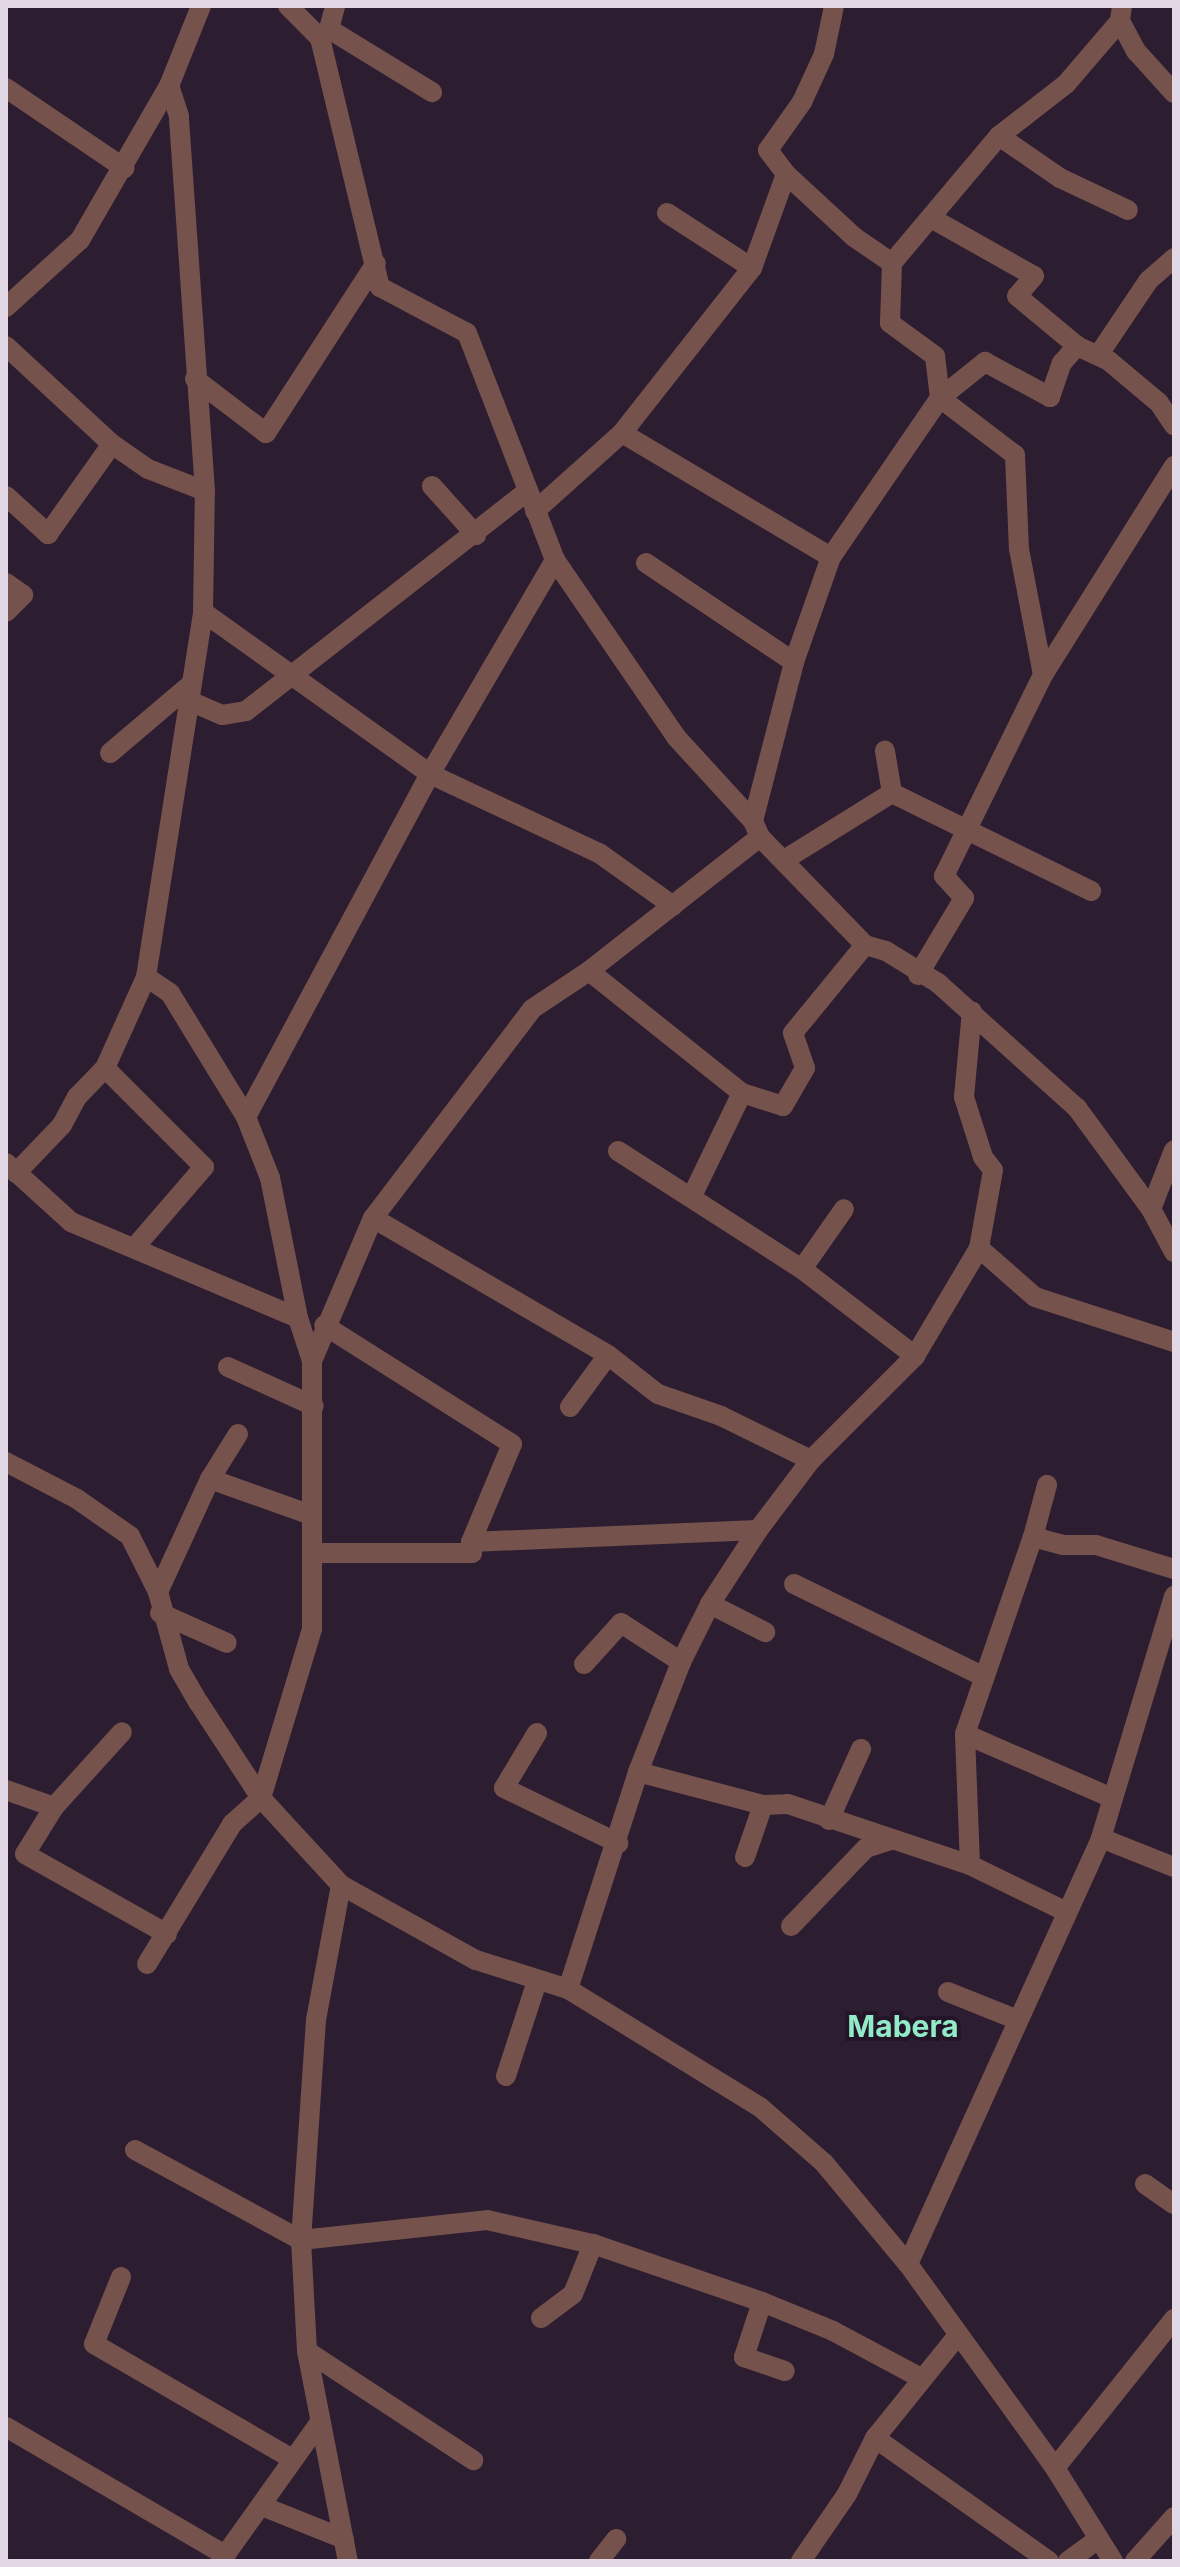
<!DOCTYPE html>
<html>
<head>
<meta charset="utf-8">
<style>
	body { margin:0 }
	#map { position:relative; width:1180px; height:2567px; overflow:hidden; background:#2d1d31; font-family:Inter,sans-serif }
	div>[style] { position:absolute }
	.minor>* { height:20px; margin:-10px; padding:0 10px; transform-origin:10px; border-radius:10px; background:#76524d }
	span { translate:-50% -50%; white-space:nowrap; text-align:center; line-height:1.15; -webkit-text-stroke:8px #231427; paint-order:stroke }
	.neighbourhood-label { font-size:30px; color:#92ebc8; font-weight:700 }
	.frame { position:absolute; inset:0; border:8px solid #e2d7e4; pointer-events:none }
</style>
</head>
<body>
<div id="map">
	<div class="minor">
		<div style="left:288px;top:6px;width:45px;rotate:45deg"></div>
		<div style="left:320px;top:38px;width:256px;rotate:76.5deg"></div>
		<div style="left:380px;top:287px;width:98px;rotate:27.9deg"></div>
		<div style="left:467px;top:333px;width:243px;rotate:68.8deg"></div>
		<div style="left:555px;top:560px;width:214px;rotate:55.6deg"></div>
		<div style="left:676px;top:737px;width:114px;rotate:47.5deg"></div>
		<div style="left:753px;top:821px;width:17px;rotate:66deg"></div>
		<div style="left:760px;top:837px;width:151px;rotate:45.8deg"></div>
		<div style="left:865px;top:945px;width:22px;rotate:16deg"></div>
		<div style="left:886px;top:951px;width:61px;rotate:31.6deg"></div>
		<div style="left:938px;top:983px;width:187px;rotate:42deg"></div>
		<div style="left:1077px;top:1108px;width:125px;rotate:53.8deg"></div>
		<div style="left:1151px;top:1209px;width:49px;rotate:61.9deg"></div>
		<div style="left:1122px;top:6px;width:15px;rotate:98deg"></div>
		<div style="left:1120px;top:21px;width:34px;rotate:62deg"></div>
		<div style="left:1136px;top:51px;width:57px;rotate:47.9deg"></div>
		<div style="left:329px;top:29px;width:121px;rotate:31.5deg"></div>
		<div style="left:320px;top:38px;width:13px;rotate:-45deg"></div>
		<div style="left:329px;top:29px;width:24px;rotate:-75deg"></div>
		<div style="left:6px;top:88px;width:143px;rotate:34.1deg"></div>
		<div style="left:999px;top:136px;width:74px;rotate:34.5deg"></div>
		<div style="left:1060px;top:178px;width:75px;rotate:25.2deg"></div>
		<div style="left:786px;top:174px;width:93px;rotate:42.8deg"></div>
		<div style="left:854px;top:237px;width:46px;rotate:34.4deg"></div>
		<div style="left:892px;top:263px;width:60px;rotate:91.9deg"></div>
		<div style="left:890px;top:323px;width:56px;rotate:36.3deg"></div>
		<div style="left:935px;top:356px;width:42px;rotate:83.2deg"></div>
		<div style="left:940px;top:398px;width:94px;rotate:37.2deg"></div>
		<div style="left:1015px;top:455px;width:94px;rotate:87.6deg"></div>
		<div style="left:1019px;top:549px;width:128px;rotate:79.2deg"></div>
		<div style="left:667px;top:213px;width:101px;rotate:32.9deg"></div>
		<div style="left:931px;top:218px;width:118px;rotate:29.4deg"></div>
		<div style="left:1034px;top:276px;width:26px;rotate:130deg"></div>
		<div style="left:1017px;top:296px;width:78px;rotate:39.8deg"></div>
		<div style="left:1077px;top:346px;width:35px;rotate:25deg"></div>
		<div style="left:1109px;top:361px;width:65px;rotate:40deg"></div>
		<div style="left:1159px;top:403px;width:27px;rotate:56deg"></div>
		<div style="left:892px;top:263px;width:166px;rotate:-49.9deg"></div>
		<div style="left:999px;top:136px;width:85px;rotate:-37.8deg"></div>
		<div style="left:1066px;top:84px;width:83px;rotate:-49.4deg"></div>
		<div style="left:6px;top:307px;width:100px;rotate:-42.2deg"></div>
		<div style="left:80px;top:240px;width:178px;rotate:-60deg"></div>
		<div style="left:6px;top:346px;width:144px;rotate:42.8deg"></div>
		<div style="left:112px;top:444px;width:44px;rotate:34.8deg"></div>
		<div style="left:148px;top:469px;width:61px;rotate:21.1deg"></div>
		<div style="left:1099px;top:354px;width:89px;rotate:-56deg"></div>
		<div style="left:1149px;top:280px;width:33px;rotate:-41deg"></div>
		<div style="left:195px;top:379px;width:89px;rotate:37.3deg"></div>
		<div style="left:266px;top:433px;width:202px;rotate:-57.1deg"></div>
		<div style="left:622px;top:433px;width:243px;rotate:30.7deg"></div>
		<div style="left:432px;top:486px;width:66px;rotate:48.1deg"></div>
		<div style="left:6px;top:496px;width:57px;rotate:42.1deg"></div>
		<div style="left:48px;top:534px;width:110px;rotate:-54.6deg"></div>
		<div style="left:535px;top:511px;width:117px;rotate:-41.9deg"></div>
		<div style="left:622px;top:433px;width:210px;rotate:-51.8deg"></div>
		<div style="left:752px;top:268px;width:100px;rotate:-70.1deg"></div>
		<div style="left:786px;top:174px;width:30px;rotate:-127deg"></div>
		<div style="left:768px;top:150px;width:59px;rotate:-54.7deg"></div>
		<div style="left:802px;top:102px;width:53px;rotate:-65.4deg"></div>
		<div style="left:824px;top:54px;width:49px;rotate:-78.2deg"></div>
		<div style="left:646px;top:563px;width:178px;rotate:33.8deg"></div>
		<div style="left:6px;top:583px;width:21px;rotate:35deg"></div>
		<div style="left:23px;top:595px;width:24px;rotate:135deg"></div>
		<div style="left:203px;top:612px;width:279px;rotate:35.5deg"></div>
		<div style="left:430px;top:774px;width:187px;rotate:25.1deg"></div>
		<div style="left:599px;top:853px;width:91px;rotate:35.6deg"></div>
		<div style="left:185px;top:699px;width:40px;rotate:23.4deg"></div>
		<div style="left:222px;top:715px;width:24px;rotate:-9deg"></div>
		<div style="left:246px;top:711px;width:355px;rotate:-38deg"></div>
		<div style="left:110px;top:753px;width:104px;rotate:-40.3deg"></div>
		<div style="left:892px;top:793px;width:222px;rotate:26.2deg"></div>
		<div style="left:753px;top:821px;width:164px;rotate:-75.5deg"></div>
		<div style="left:794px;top:662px;width:111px;rotate:-70.6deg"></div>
		<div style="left:831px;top:557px;width:193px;rotate:-55.6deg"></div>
		<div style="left:940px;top:398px;width:58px;rotate:-38.7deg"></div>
		<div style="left:985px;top:362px;width:74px;rotate:28.3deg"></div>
		<div style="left:1050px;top:397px;width:36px;rotate:-71deg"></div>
		<div style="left:1062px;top:363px;width:23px;rotate:-49deg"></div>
		<div style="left:784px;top:860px;width:127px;rotate:-31.8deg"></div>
		<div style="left:892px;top:793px;width:43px;rotate:-99.5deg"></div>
		<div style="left:589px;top:971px;width:196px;rotate:38.6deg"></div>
		<div style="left:742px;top:1093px;width:43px;rotate:17.6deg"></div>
		<div style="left:783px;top:1106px;width:44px;rotate:-59.9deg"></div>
		<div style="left:805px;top:1068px;width:37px;rotate:-109deg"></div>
		<div style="left:793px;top:1033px;width:114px;rotate:-50.7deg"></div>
		<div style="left:918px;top:975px;width:90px;rotate:-59.1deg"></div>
		<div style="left:964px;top:898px;width:30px;rotate:-132deg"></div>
		<div style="left:944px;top:876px;width:224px;rotate:-63.8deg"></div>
		<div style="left:1043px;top:675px;width:247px;rotate:-57.9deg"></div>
		<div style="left:105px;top:1068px;width:140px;rotate:45deg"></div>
		<div style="left:204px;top:1167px;width:106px;rotate:130.8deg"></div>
		<div style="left:246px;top:1117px;width:389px;rotate:-61.8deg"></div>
		<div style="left:430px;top:774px;width:248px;rotate:-59.7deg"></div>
		<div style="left:618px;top:1151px;width:219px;rotate:32.7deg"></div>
		<div style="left:802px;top:1269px;width:143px;rotate:37.6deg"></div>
		<div style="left:6px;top:1163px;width:88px;rotate:42.2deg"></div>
		<div style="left:71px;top:1222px;width:246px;rotate:22.9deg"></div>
		<div style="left:16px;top:1173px;width:66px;rotate:-46.2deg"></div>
		<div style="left:62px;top:1125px;width:32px;rotate:-62deg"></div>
		<div style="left:77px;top:1097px;width:40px;rotate:-46deg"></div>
		<div style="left:105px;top:1068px;width:100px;rotate:-65.7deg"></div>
		<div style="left:692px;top:1196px;width:114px;rotate:-64.1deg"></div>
		<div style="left:1151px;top:1209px;width:63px;rotate:-68.7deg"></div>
		<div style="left:373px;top:1218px;width:272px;rotate:30.2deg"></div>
		<div style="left:608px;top:1355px;width:63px;rotate:38deg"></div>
		<div style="left:658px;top:1394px;width:67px;rotate:19.2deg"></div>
		<div style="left:721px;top:1416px;width:100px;rotate:26.1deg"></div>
		<div style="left:979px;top:1248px;width:74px;rotate:41.2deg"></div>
		<div style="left:1035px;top:1297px;width:146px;rotate:17.9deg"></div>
		<div style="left:802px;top:1269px;width:73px;rotate:-55deg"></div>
		<div style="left:312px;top:1361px;width:155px;rotate:-66.9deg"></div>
		<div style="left:373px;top:1218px;width:263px;rotate:-52.7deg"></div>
		<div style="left:532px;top:1009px;width:69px;rotate:-33.7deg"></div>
		<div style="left:589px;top:971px;width:217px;rotate:-38.1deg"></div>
		<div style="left:228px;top:1367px;width:94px;rotate:24.4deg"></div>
		<div style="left:570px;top:1407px;width:64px;rotate:-53.8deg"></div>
		<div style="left:238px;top:1434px;width:53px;rotate:121.9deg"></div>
		<div style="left:210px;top:1479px;width:107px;rotate:19.6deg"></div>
		<div style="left:6px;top:1462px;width:80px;rotate:27.5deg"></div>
		<div style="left:77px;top:1499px;width:65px;rotate:34.9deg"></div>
		<div style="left:130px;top:1536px;width:63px;rotate:63.4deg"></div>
		<div style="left:158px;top:1592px;width:80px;rotate:74.7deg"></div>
		<div style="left:179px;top:1669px;width:39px;rotate:60deg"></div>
		<div style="left:199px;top:1703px;width:113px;rotate:56.9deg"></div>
		<div style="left:261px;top:1798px;width:118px;rotate:47.4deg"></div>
		<div style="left:341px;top:1885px;width:154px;rotate:29.1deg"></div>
		<div style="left:476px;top:1960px;width:96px;rotate:17.5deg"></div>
		<div style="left:568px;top:1989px;width:225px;rotate:31.6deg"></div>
		<div style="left:760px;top:2107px;width:85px;rotate:41.2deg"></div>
		<div style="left:824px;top:2163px;width:131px;rotate:50.3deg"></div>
		<div style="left:908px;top:2264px;width:251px;rotate:54.2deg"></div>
		<div style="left:1055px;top:2468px;width:110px;rotate:58.1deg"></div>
		<div style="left:1033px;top:1537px;width:54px;rotate:-74.9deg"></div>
		<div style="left:471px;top:1542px;width:287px;rotate:-2.4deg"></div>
		<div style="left:312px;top:1553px;width:160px"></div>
		<div style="left:472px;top:1553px;width:11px;rotate:-95deg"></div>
		<div style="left:471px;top:1542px;width:106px;rotate:-67.3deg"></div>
		<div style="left:512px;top:1444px;width:222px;rotate:-147.7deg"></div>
		<div style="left:794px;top:1584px;width:212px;rotate:26deg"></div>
		<div style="left:158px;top:1592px;width:124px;rotate:-65.3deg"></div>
		<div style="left:710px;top:1604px;width:62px;rotate:27deg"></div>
		<div style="left:160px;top:1613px;width:73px;rotate:24.1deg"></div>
		<div style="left:584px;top:1664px;width:55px;rotate:-47.9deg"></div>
		<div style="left:621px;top:1623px;width:72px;rotate:33deg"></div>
		<div style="left:537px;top:1733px;width:64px;rotate:121deg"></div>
		<div style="left:504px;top:1788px;width:127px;rotate:25.8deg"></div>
		<div style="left:965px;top:1734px;width:160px;rotate:23.5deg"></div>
		<div style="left:638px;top:1772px;width:129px;rotate:14.8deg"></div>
		<div style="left:763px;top:1805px;width:25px;rotate:-2deg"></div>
		<div style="left:788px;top:1804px;width:192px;rotate:18.5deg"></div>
		<div style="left:970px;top:1865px;width:108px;rotate:25.9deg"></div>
		<div style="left:6px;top:1790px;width:51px;rotate:19.5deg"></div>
		<div style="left:54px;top:1807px;width:101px;rotate:-47.8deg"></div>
		<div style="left:54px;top:1807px;width:55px;rotate:121.7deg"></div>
		<div style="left:25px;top:1854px;width:163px;rotate:29.4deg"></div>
		<div style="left:829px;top:1820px;width:78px;rotate:-65.7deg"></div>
		<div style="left:1101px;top:1838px;width:79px;rotate:21.7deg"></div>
		<div style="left:745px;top:1857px;width:55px;rotate:-70.9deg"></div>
		<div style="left:970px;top:1865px;width:131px;rotate:-92.2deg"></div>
		<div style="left:965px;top:1734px;width:208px;rotate:-71deg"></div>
		<div style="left:1033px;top:1537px;width:31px;rotate:15deg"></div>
		<div style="left:1063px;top:1545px;width:33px"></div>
		<div style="left:1096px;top:1545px;width:82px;rotate:17.1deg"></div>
		<div style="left:341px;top:1885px;width:137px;rotate:100.5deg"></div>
		<div style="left:316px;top:2020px;width:221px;rotate:93.9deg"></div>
		<div style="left:301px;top:2240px;width:111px;rotate:86.9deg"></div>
		<div style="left:307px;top:2351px;width:214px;rotate:79deg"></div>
		<div style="left:791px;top:1926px;width:108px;rotate:-46.1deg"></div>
		<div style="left:866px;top:1848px;width:25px;rotate:-18deg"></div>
		<div style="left:147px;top:1964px;width:164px;rotate:-58.7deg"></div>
		<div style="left:232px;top:1824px;width:39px;rotate:-42deg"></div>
		<div style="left:261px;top:1798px;width:177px;rotate:-73.2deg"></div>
		<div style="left:312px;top:1629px;width:268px;rotate:-90deg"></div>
		<div style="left:312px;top:1361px;width:45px;rotate:-108deg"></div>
		<div style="left:298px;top:1318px;width:143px;rotate:-101.3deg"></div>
		<div style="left:270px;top:1178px;width:66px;rotate:-111.5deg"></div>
		<div style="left:246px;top:1117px;width:145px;rotate:-121.5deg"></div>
		<div style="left:170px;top:993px;width:29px;rotate:-146deg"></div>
		<div style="left:146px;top:977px;width:369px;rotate:-81.1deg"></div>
		<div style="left:203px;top:612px;width:121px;rotate:-89.1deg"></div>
		<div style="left:205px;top:491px;width:376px;rotate:-94deg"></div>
		<div style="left:179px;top:116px;width:32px;rotate:-108deg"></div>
		<div style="left:169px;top:86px;width:86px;rotate:-68.2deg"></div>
		<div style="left:568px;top:1989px;width:228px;rotate:-72.1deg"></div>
		<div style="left:638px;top:1772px;width:118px;rotate:-68.6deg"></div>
		<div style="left:681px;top:1662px;width:65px;rotate:-63.4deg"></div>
		<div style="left:710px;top:1604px;width:88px;rotate:-57deg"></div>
		<div style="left:758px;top:1530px;width:88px;rotate:-52.9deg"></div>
		<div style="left:811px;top:1460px;width:147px;rotate:-45deg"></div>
		<div style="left:915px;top:1356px;width:126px;rotate:-59.3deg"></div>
		<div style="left:979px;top:1248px;width:79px;rotate:-79.8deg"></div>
		<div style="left:993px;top:1170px;width:16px;rotate:-128deg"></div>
		<div style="left:983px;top:1157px;width:63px;rotate:-107.6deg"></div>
		<div style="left:964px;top:1097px;width:86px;rotate:-84.7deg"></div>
		<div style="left:948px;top:1992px;width:75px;rotate:21.8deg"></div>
		<div style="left:506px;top:2076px;width:100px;rotate:-71.9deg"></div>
		<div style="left:135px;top:2150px;width:189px;rotate:28.5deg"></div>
		<div style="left:301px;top:2240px;width:187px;rotate:-6.1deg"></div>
		<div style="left:487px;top:2220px;width:109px;rotate:12.8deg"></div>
		<div style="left:593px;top:2244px;width:179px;rotate:18.9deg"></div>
		<div style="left:762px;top:2302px;width:77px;rotate:22.2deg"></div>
		<div style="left:833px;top:2331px;width:100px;rotate:28.1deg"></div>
		<div style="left:1145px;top:2184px;width:35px;rotate:35deg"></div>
		<div style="left:908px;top:2264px;width:468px;rotate:-65.6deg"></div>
		<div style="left:1101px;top:1838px;width:253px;rotate:-73.2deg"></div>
		<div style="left:121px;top:2277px;width:72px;rotate:111.9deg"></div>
		<div style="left:94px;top:2344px;width:228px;rotate:30.1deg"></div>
		<div style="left:762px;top:2302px;width:58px;rotate:108.1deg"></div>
		<div style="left:744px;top:2357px;width:43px;rotate:18.9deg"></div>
		<div style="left:541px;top:2318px;width:40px;rotate:-37deg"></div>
		<div style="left:573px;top:2294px;width:54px;rotate:-68.2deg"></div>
		<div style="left:307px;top:2351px;width:199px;rotate:33.3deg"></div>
		<div style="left:6px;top:2427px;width:254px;rotate:30.3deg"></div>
		<div style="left:875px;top:2438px;width:213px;rotate:35.3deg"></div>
		<div style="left:1055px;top:2468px;width:191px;rotate:-51.4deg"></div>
		<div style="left:262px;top:2506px;width:88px;rotate:21.9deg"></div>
		<div style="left:221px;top:2561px;width:167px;rotate:-54.5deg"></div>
		<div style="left:599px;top:2561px;width:28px;rotate:-52deg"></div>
		<div style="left:801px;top:2561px;width:81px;rotate:-55.5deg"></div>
		<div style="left:847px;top:2494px;width:63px;rotate:-63.4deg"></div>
		<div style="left:875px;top:2438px;width:132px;rotate:-51.1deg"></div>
		<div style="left:1068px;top:2561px;width:37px;rotate:-36deg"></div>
		<div style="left:1135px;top:2561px;width:59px;rotate:-48.4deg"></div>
	</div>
	<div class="neighbourhood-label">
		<span style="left:903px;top:2026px">Mabera</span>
	</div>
	<div class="frame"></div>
</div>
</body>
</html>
